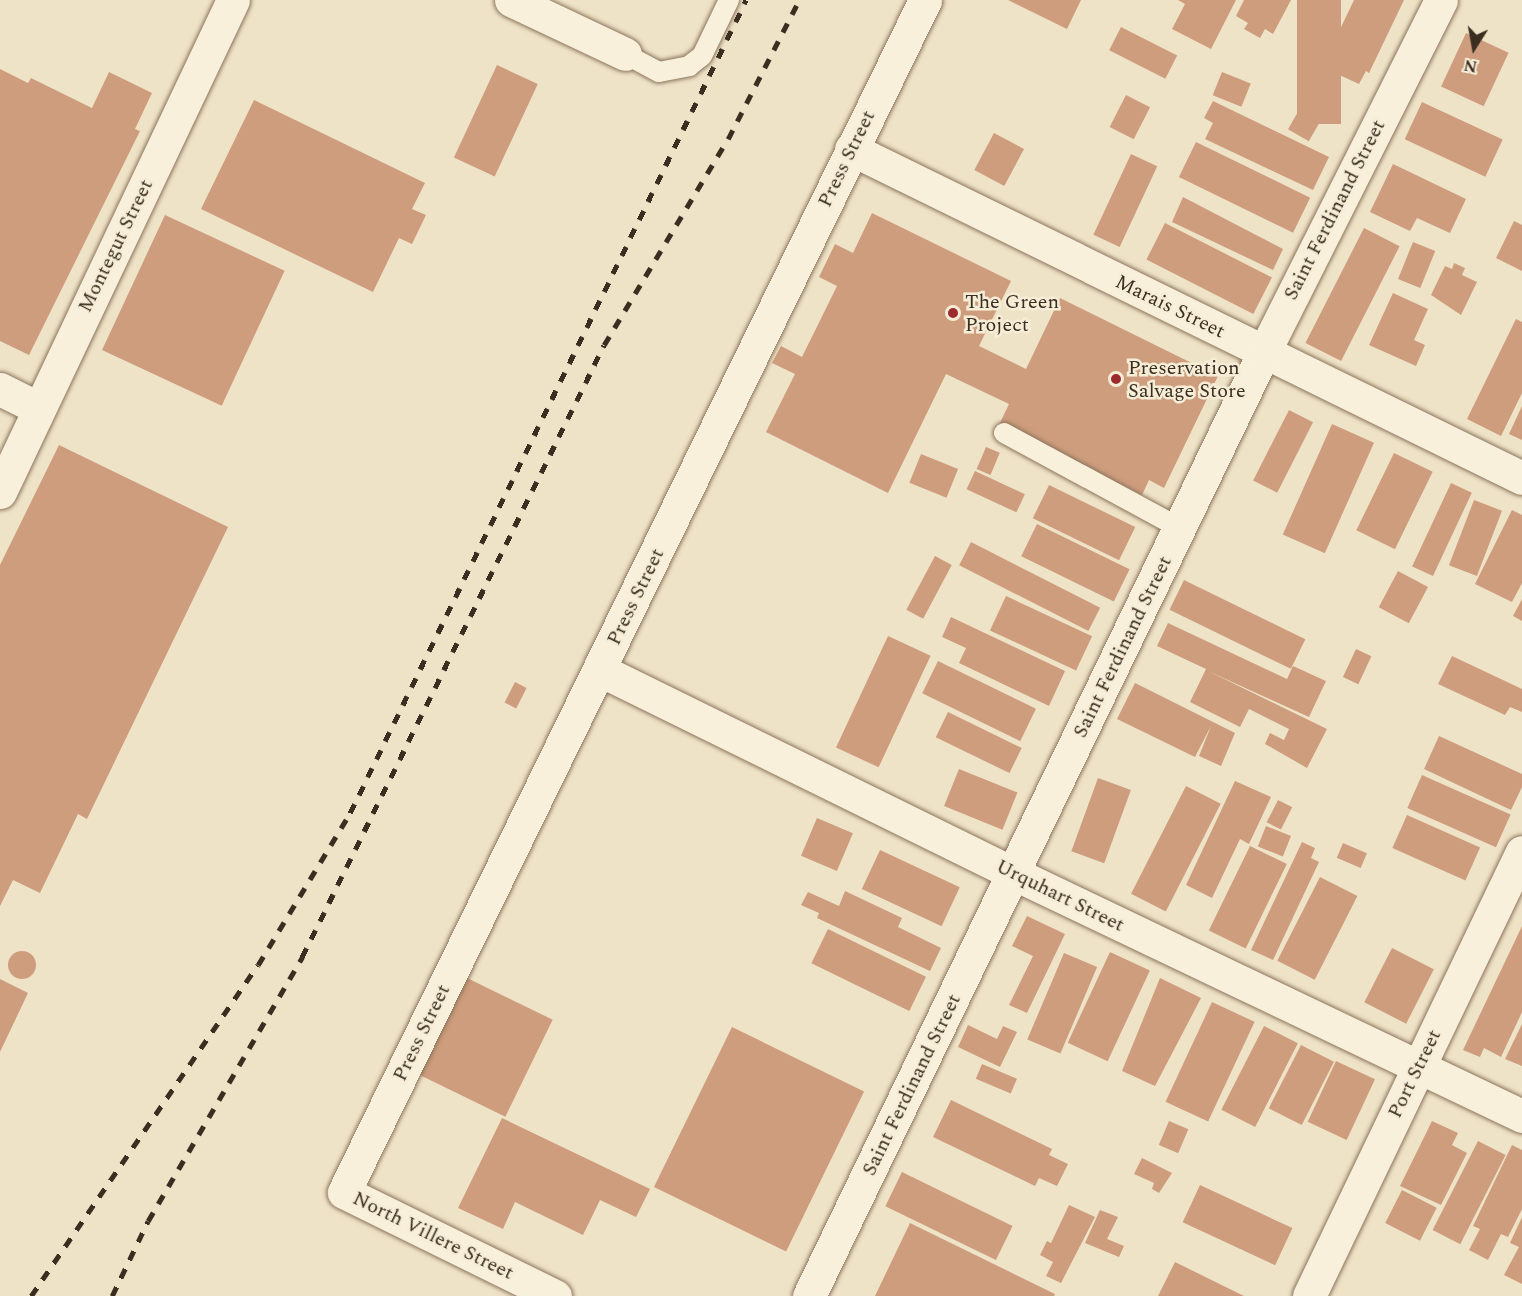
<!DOCTYPE html>
<html>
<head>
<meta charset="utf-8">
<style>
	body { margin:0 }
	#map { position:relative; width:1522px; height:1296px; overflow:hidden; background:#efe3c7; font-family:Spectral,serif }
	div>[style] { position:absolute }
	.building>* { inset:0; background:#ce9d7d; transform-origin:0 0 }
	.round { border-radius:50% }
	.roads { filter:drop-shadow(0 0 2px #8b745c) drop-shadow(0 0 2px #8b745c) }
	.lane>* { height:20px; margin:-10px; padding:0 10px; transform-origin:10px; border-radius:10px; background:#f9f0db }
	.street>* { height:33px; margin:-16.5px; padding:0 16.5px; transform-origin:16.5px; border-radius:16.5px; background:#f9f0db }
	.rail>* { height:4.5px; margin-top:-2.25px; transform-origin:0; background:repeating-linear-gradient(90deg,#3b2d20 0 10px,transparent 0 20px) }
	.dots>* { width:16px; height:16px; translate:-50% -50%; box-sizing:border-box; border:3px solid #f6edd7; border-radius:50% }
	span { translate:-50% -50%; white-space:nowrap; text-align:center; line-height:1.15; -webkit-text-stroke:5px #f6edd7; paint-order:stroke }
	.street-label { font-size:20px; color:#3b2d20 }
	.poi-label { font-size:20px; color:#3b2d20 }
	.left { translate:0 -50%; text-align:left }
	.north { position:absolute; left:1444px; top:18px; width:60px; height:60px; -webkit-text-stroke:4px #f6edd7; paint-order:stroke; rotate:191deg; font-size:16px; font-weight:700; line-height:24px; text-align:center; color:#3b2d20 }
	.north::after { content:''; display:block; margin:auto; width:21px; height:27px; background:#3b2d20; clip-path:polygon(50% 0,100% 100%,50% 72%,0 100%) }
</style>
</head>
<body>
<div id="map">
	<div class="building">
		<div style="clip-path:polygon(1008px 0,1081px 0,1067px 29px)"></div>
		<div style="clip-path:polygon(1178px 0,1236px 0,1211px 49px,1172px 29px,1185px 4px)"></div>
		<div style="clip-path:polygon(1244px 0,1291px 0,1273px 34px,1265px 29px,1260px 38px,1244px 29px,1248px 23px,1236px 16px)"></div>
		<div style="left:1297px;top:0;width:44px;height:124px"></div>
		<div style="clip-path:polygon(1354px 0,1404px 0,1369px 73px,1366px 71px,1359px 84px,1322px 67px)"></div>
		<div style="left:1121px;top:27px;width:63px;height:26px;rotate:27deg"></div>
		<div style="left:1466px;top:33px;width:47px;height:59px;rotate:25deg"></div>
		<div style="left:497px;top:65px;width:45px;height:102px;rotate:25deg"></div>
		<div style="clip-path:polygon(0 69px,28px 83px,31px 78px,92px 108px,109px 72px,152px 93px,135px 129px,140px 131px,29px 355px,0 341px)"></div>
		<div style="left:1222px;top:72px;width:31px;height:25px;rotate:22deg"></div>
		<div style="left:1126px;top:95px;width:27px;height:36px;rotate:27deg"></div>
		<div style="left:1306px;top:98px;width:24px;height:36px;rotate:30deg"></div>
		<div style="clip-path:polygon(254px 100px,425px 183px,412px 209px,426px 215px,412px 244px,399px 238px,373px 292px,201px 209px)"></div>
		<div style="clip-path:polygon(1213px 101px,1329px 157px,1313px 190px,1205px 139px,1213px 123px,1204px 118px)"></div>
		<div style="left:1422px;top:102px;width:89px;height:41px;rotate:25deg"></div>
		<div style="left:994px;top:133px;width:34px;height:42px;rotate:28deg"></div>
		<div style="left:1196px;top:142px;width:127px;height:39px;rotate:26deg"></div>
		<div style="left:1131px;top:154px;width:29px;height:89px;rotate:25deg"></div>
		<div style="clip-path:polygon(1393px 164px,1466px 199px,1450px 233px,1417px 218px,1410px 231px,1370px 212px)"></div>
		<div style="clip-path:polygon(1183px 197px,1283px 249px,1273px 270px,1172px 222px)"></div>
		<div style="clip-path:polygon(872px 213px,1011px 281px,979px 346px,1026px 369px,1060px 298px,1218px 376px,1164px 488px,1149px 480px,1142px 495px,999px 425px,1009px 404px,946px 374px,888px 493px,766px 432px,795px 374px,772px 363px,781px 346px,802px 357px,837px 286px,819px 277px,835px 244px,853px 253px)"></div>
		<div style="left:165px;top:215px;width:132px;height:149px;rotate:25deg"></div>
		<div style="clip-path:polygon(1514px 221px,1522px 225px,1522px 271px,1496px 258px)"></div>
		<div style="left:1165px;top:223px;width:120px;height:41px;rotate:27deg"></div>
		<div style="left:1364px;top:228px;width:40px;height:129px;rotate:27deg"></div>
		<div style="left:1413px;top:242px;width:24px;height:40px;rotate:22deg"></div>
		<div style="clip-path:polygon(1454px 263px,1465px 268px,1462px 275px,1477px 282px,1461px 315px,1431px 295px,1445px 266px,1452px 269px)"></div>
		<div style="clip-path:polygon(1393px 293px,1428px 309px,1414px 340px,1425px 345px,1416px 366px,1369px 345px)"></div>
		<div style="clip-path:polygon(1516px 319px,1522px 322px,1522px 393px,1501px 436px,1467px 419px)"></div>
		<div style="clip-path:polygon(1522px 406px,1522px 440px,1509px 434px)"></div>
		<div style="left:1289px;top:410px;width:27px;height:79px;rotate:27deg"></div>
		<div style="left:1332px;top:424px;width:46px;height:121px;rotate:24deg"></div>
		<div style="clip-path:polygon(59px 445px,228px 527px,87px 819px,78px 814px,40px 893px,13px 880px,0 906px,0 565px)"></div>
		<div style="left:986px;top:447px;width:15px;height:24px;rotate:23deg"></div>
		<div style="left:1394px;top:453px;width:43px;height:86px;rotate:26deg"></div>
		<div style="left:921px;top:454px;width:40px;height:31px;rotate:22deg"></div>
		<div style="left:975px;top:471px;width:55px;height:20px;rotate:25deg"></div>
		<div style="left:1451px;top:483px;width:23px;height:92px;rotate:25deg"></div>
		<div style="left:1049px;top:485px;width:96px;height:37px;rotate:26deg"></div>
		<div style="left:1474px;top:500px;width:30px;height:70px;rotate:21deg"></div>
		<div style="clip-path:polygon(1512px 510px,1522px 515px,1522px 583px,1512px 602px,1475px 584px)"></div>
		<div style="left:1037px;top:524px;width:103px;height:36px;rotate:26deg"></div>
		<div style="left:971px;top:542px;width:145px;height:26px;rotate:27deg"></div>
		<div style="left:935px;top:556px;width:19px;height:61px;rotate:28deg"></div>
		<div style="left:1398px;top:571px;width:34px;height:41px;rotate:28deg"></div>
		<div style="left:1184px;top:580px;width:135px;height:33px;rotate:26deg"></div>
		<div style="left:1006px;top:596px;width:95px;height:38px;rotate:25deg"></div>
		<div style="clip-path:polygon(1522px 599px,1522px 621px,1513px 616px)"></div>
		<div style="clip-path:polygon(951px 617px,1065px 671px,1049px 706px,959px 663px,966px 648px,942px 637px)"></div>
		<div style="clip-path:polygon(1168px 623px,1287px 679px,1293px 666px,1326px 681px,1309px 717px,1208px 671px,1327px 729px,1307px 768px,1265px 744px,1270px 733px,1284px 740px,1289px 729px,1249px 709px,1240px 727px,1190px 702px,1206px 669px,1157px 646px)"></div>
		<div style="left:888px;top:636px;width:47px;height:123px;rotate:25deg"></div>
		<div style="left:1356px;top:649px;width:17px;height:31px;rotate:25deg"></div>
		<div style="clip-path:polygon(1452px 656px,1522px 689px,1522px 712px,1510px 707px,1505px 715px,1438px 684px)"></div>
		<div style="left:938px;top:661px;width:109px;height:36px;rotate:26deg"></div>
		<div style="left:515px;top:682px;width:13px;height:23px;rotate:27deg"></div>
		<div style="clip-path:polygon(1135px 683px,1235px 733px,1221px 766px,1199px 756px,1211px 726px,1195px 757px,1117px 719px)"></div>
		<div style="left:948px;top:712px;width:82px;height:28px;rotate:26deg"></div>
		<div style="clip-path:polygon(1439px 736px,1522px 774px,1522px 787px,1511px 810px,1424px 769px)"></div>
		<div style="left:959px;top:769px;width:63px;height:40px;rotate:22deg"></div>
		<div style="left:1422px;top:775px;width:97px;height:36px;rotate:24deg"></div>
		<div style="left:1098px;top:778px;width:35px;height:78px;rotate:20deg"></div>
		<div style="clip-path:polygon(1235px 781px,1271px 797px,1249px 844px,1240px 839px,1212px 898px,1186px 885px)"></div>
		<div style="left:1186px;top:786px;width:39px;height:121px;rotate:27deg"></div>
		<div style="left:1278px;top:800px;width:16px;height:25px;rotate:27deg"></div>
		<div style="left:1407px;top:815px;width:80px;height:36px;rotate:24deg"></div>
		<div style="left:817px;top:818px;width:39px;height:41px;rotate:23deg"></div>
		<div style="left:1266px;top:826px;width:27px;height:22px;rotate:22deg"></div>
		<div style="clip-path:polygon(1302px 842px,1315px 848px,1311px 858px,1319px 862px,1273px 960px,1251px 950px)"></div>
		<div style="left:1343px;top:843px;width:26px;height:16px;rotate:23deg"></div>
		<div style="left:1250px;top:846px;width:41px;height:94px;rotate:26deg"></div>
		<div style="left:880px;top:850px;width:88px;height:43px;rotate:25deg"></div>
		<div style="left:1320px;top:877px;width:42px;height:94px;rotate:27deg"></div>
		<div style="clip-path:polygon(845px 891px,902px 918px,898px 927px,941px 948px,930px 971px,817px 918px,819px 913px,801px 905px,808px 892px,839px 906px)"></div>
		<div style="clip-path:polygon(1027px 916px,1065px 934px,1027px 1013px,1009px 1005px,1033px 956px,1012px 946px)"></div>
		<div style="clip-path:polygon(1522px 926px,1522px 1012px,1501px 1057px,1484px 1048px,1480px 1057px,1463px 1050px)"></div>
		<div style="left:828px;top:929px;width:109px;height:38px;rotate:26deg"></div>
		<div style="left:1392px;top:948px;width:47px;height:61px;rotate:27deg"></div>
		<div class="round" style="left:8px;top:951px;width:28px;height:28px"></div>
		<div style="left:1110px;top:952px;width:44px;height:100px;rotate:25deg"></div>
		<div style="left:1064px;top:953px;width:36px;height:94px;rotate:23deg"></div>
		<div style="left:461px;top:975px;width:102px;height:108px;rotate:26deg"></div>
		<div style="clip-path:polygon(1160px 978px,1201px 998px,1155px 1086px,1122px 1071px)"></div>
		<div style="clip-path:polygon(0 979px,28px 993px,0 1052px)"></div>
		<div style="left:1212px;top:1002px;width:47px;height:110px;rotate:25deg"></div>
		<div style="clip-path:polygon(1522px 1024px,1522px 1066px,1505px 1059px)"></div>
		<div style="clip-path:polygon(968px 1025px,997px 1039px,1003px 1026px,1017px 1032px,1000px 1067px,958px 1047px)"></div>
		<div style="left:1264px;top:1026px;width:38px;height:94px;rotate:27deg"></div>
		<div style="left:732px;top:1027px;width:147px;height:178px;rotate:26deg"></div>
		<div style="left:1301px;top:1045px;width:37px;height:71px;rotate:27deg"></div>
		<div style="left:1336px;top:1061px;width:43px;height:67px;rotate:25deg"></div>
		<div style="left:982px;top:1064px;width:38px;height:16px;rotate:23deg"></div>
		<div style="clip-path:polygon(951px 1100px,1052px 1149px,1049px 1155px,1068px 1164px,1057px 1186px,1039px 1178px,1035px 1186px,933px 1137px)"></div>
		<div style="clip-path:polygon(502px 1118px,650px 1189px,636px 1217px,600px 1200px,583px 1235px,515px 1202px,503px 1229px,458px 1208px)"></div>
		<div style="left:1169px;top:1121px;width:21px;height:26px;rotate:23deg"></div>
		<div style="clip-path:polygon(1432px 1121px,1458px 1133px,1452px 1145px,1467px 1153px,1441px 1205px,1400px 1186px)"></div>
		<div style="left:1478px;top:1141px;width:31px;height:100px;rotate:27deg"></div>
		<div style="clip-path:polygon(1512px 1145px,1522px 1150px,1522px 1209px,1508px 1237px,1501px 1234px,1488px 1260px,1469px 1250px,1480px 1229px,1473px 1226px)"></div>
		<div style="clip-path:polygon(1142px 1158px,1172px 1173px,1159px 1193px,1152px 1189px,1154px 1183px,1134px 1174px)"></div>
		<div style="left:902px;top:1172px;width:123px;height:38px;rotate:26deg"></div>
		<div style="left:1200px;top:1185px;width:102px;height:41px;rotate:25deg"></div>
		<div style="left:1402px;top:1190px;width:39px;height:37px;rotate:27deg"></div>
		<div style="clip-path:polygon(1069px 1205px,1095px 1217px,1061px 1283px,1046px 1276px,1053px 1262px,1040px 1255px,1047px 1241px,1051px 1243px)"></div>
		<div style="clip-path:polygon(1100px 1210px,1118px 1217px,1107px 1239px,1124px 1246px,1119px 1257px,1085px 1243px)"></div>
		<div style="clip-path:polygon(1522px 1217px,1522px 1284px,1504px 1275px,1519px 1247px,1510px 1243px)"></div>
		<div style="clip-path:polygon(910px 1223px,1055px 1294px,1054px 1296px,875px 1296px)"></div>
		<div style="clip-path:polygon(1175px 1262px,1244px 1296px,1158px 1296px)"></div>
	</div>
	<div class="roads">
		<div class="lane">
			<div style="left:625px;top:54px;width:38px;rotate:28deg"></div>
			<div style="left:659px;top:72px;width:31px;rotate:-11deg"></div>
			<div style="left:689px;top:66px;width:16px;rotate:-38deg"></div>
			<div style="left:702px;top:56px;width:62px;rotate:-64.3deg"></div>
			<div style="left:1004px;top:433px;width:200px;rotate:28.4deg"></div>
		</div>
		<div class="street">
			<div style="left:511px;top:0;width:126px;rotate:25.3deg"></div>
			<div style="left:851px;top:149px;width:747px;rotate:26.12deg"></div>
			<div style="left:0;top:389px;width:42px;rotate:26.6deg"></div>
			<div style="left:0;top:492px;width:544px;rotate:-64.66deg"></div>
			<div style="left:600px;top:670px;width:462px;rotate:26.2deg"></div>
			<div style="left:1015px;top:874px;width:562px;rotate:25.52deg"></div>
			<div style="left:555px;top:1296px;width:235px;rotate:-153.8deg"></div>
			<div style="left:344px;top:1192px;width:1326px;rotate:-64.01deg"></div>
			<div style="left:809px;top:1296px;width:1046px;rotate:-64.27deg"></div>
			<div style="left:1263px;top:354px;width:396px;rotate:-63.3deg"></div>
			<div style="left:1309px;top:1296px;width:492px;rotate:-64.4deg"></div>
		</div>
	</div>
	<div class="rail">
		<div style="left:31px;top:1296px;width:401px;rotate:-55.6deg"></div>
		<div style="left:258px;top:965px;width:178px;rotate:-58.8deg"></div>
		<div style="left:350px;top:813px;width:904px;rotate:-64.03deg"></div>
		<div style="left:112px;top:1296px;width:83px;rotate:-64.4deg"></div>
		<div style="left:148px;top:1221px;width:306px;rotate:-59.7deg"></div>
		<div style="left:302px;top:957px;width:682px;rotate:-63.74deg"></div>
		<div style="left:604px;top:345px;width:240px;rotate:-59deg"></div>
		<div style="left:728px;top:139px;width:156px;rotate:-62.9deg"></div>
	</div>
	<div class="dots">
		<div style="left:953px;top:313px;background:#9b2b2d"></div>
		<div style="left:1116px;top:379px;background:#9b2b2d"></div>
	</div>
	<div class="street-label">
		<span style="left:847px;top:159px;rotate:-64deg">Press Street</span>
		<span style="left:1335px;top:210px;rotate:-63deg">Saint Ferdinand Street</span>
		<span style="left:116px;top:246px;rotate:-64deg">Montegut Street</span>
		<span style="left:1170px;top:307px;rotate:26deg">Marais Street</span>
		<span style="left:636px;top:597px;rotate:-64deg">Press Street</span>
		<span style="left:1123px;top:647px;rotate:-64deg">Saint Ferdinand Street</span>
		<span style="left:1060px;top:896px;rotate:26deg">Urquhart Street</span>
		<span style="left:422px;top:1033px;rotate:-64deg">Press Street</span>
		<span style="left:1415px;top:1074px;rotate:-64deg">Port Street</span>
		<span style="left:912px;top:1085px;rotate:-64deg">Saint Ferdinand Street</span>
		<span style="left:433px;top:1236px;rotate:26deg">North Villere Street</span>
	</div>
	<div class="poi-label">
		<span class="left" style="left:965px;top:314px">The Green<br>Project</span>
		<span class="left" style="left:1128px;top:380px">Preservation<br>Salvage Store</span>
	</div>
	<div class="north">N</div>
</div>
</body>
</html>
